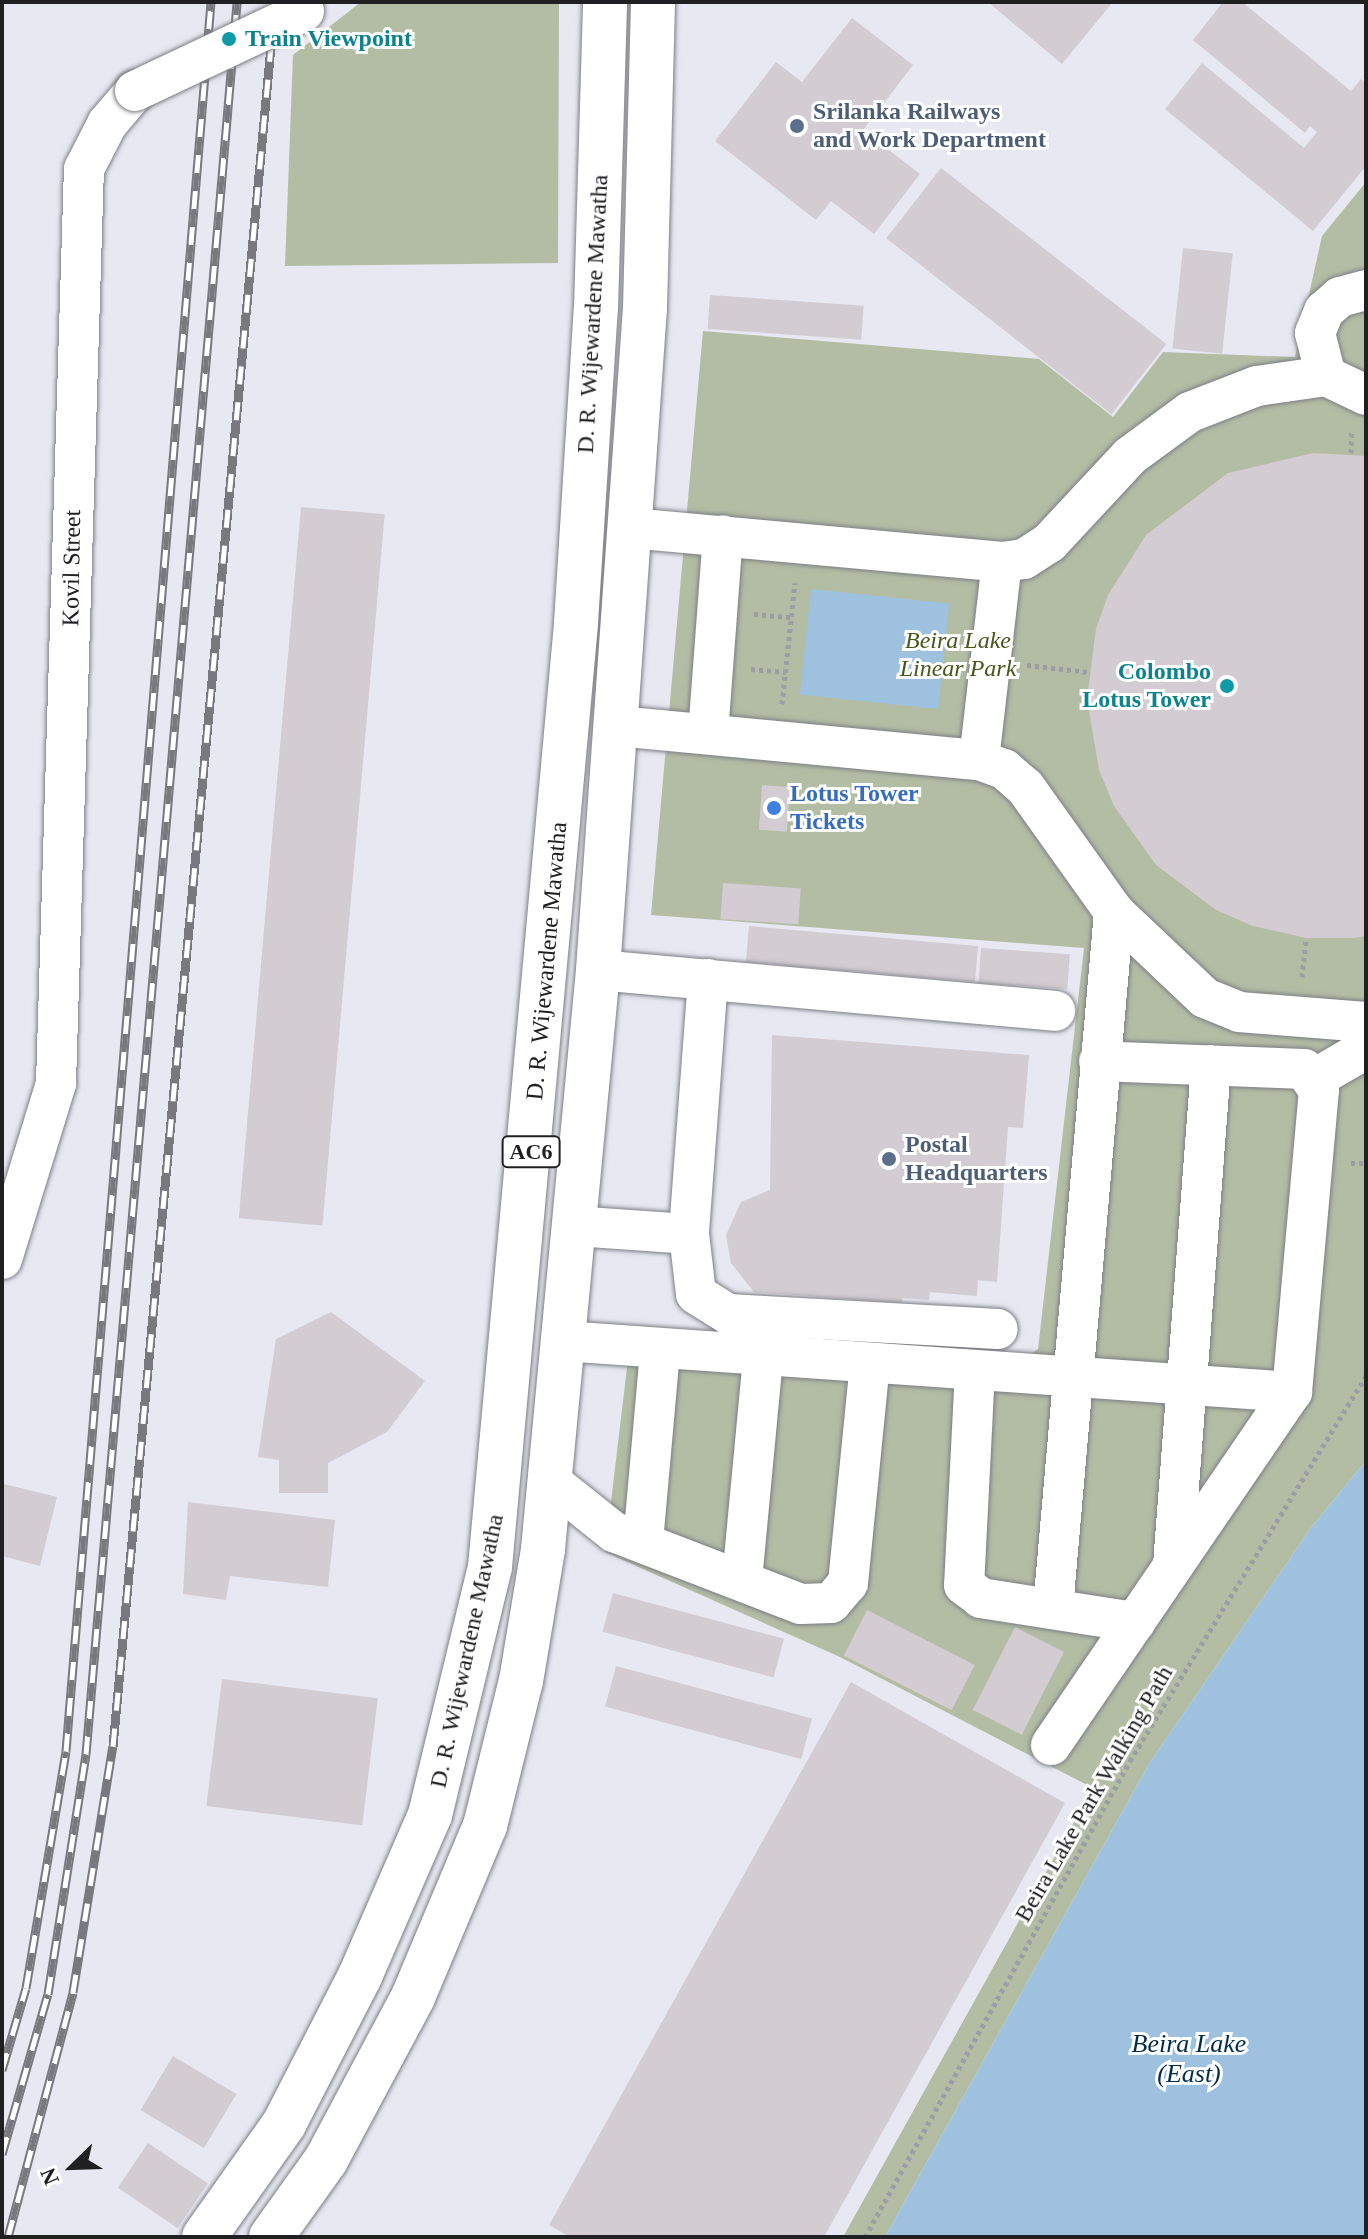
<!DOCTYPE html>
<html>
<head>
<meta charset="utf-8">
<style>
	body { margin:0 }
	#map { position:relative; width:1368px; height:2239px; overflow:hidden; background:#e7e8f1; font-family:Georgia,serif }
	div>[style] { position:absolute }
	.green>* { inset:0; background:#b3bda4 }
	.water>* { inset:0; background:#9ec1e0; transform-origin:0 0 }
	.building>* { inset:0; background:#d3ccd2; transform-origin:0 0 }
	.path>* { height:5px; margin-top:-2.5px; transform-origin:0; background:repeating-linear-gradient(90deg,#9d9ea5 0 4px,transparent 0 8px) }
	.roads { filter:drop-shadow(0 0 2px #7d7e86) drop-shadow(0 0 2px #7d7e86) }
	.minor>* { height:40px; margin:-20px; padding:0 20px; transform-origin:20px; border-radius:20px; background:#fff }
	.major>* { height:44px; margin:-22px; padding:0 22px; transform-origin:22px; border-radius:22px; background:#fff }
	.rail>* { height:9px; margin-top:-4.5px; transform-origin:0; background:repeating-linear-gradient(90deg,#fff 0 18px,#78787e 0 36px); box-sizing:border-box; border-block:2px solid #78787e }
	.bridges { filter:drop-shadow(0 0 2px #7d7e86) drop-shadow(0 0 2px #7d7e86) }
	.minor-bridge>* { height:40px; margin:-20px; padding:0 20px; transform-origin:20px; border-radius:20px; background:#fff }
	.dots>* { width:22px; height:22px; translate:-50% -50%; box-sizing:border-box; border:4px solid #fff; border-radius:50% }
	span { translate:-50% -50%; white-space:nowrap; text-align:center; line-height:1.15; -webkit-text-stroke:6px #fff; paint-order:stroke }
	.shield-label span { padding:2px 6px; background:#fff; border:2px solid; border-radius:6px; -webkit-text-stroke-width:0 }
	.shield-label { font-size:22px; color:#202023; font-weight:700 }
	.culture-label { font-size:24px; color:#0d838f; font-weight:700 }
	.left { translate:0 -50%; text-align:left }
	.right { translate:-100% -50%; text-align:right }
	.service-label { font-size:24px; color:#4e5e75; font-weight:700 }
	.street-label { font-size:24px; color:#202023 }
	.park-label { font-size:24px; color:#46581c; font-style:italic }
	.shop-label { font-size:24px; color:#366cbe; font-weight:700 }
	.water-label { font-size:26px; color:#012d4a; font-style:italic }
	.frame { position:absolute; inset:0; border:4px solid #202023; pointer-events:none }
	.north { position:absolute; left:32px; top:2127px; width:80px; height:80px; -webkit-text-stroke:6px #fff; paint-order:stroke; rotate:247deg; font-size:22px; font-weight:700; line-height:32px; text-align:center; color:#202023 }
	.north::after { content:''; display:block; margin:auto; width:28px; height:36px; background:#202023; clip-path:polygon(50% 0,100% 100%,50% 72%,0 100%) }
</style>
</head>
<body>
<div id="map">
	<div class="green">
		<div style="clip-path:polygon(361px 2px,559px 2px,558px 263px,285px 266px,293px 55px)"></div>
		<div style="clip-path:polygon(1366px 182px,1366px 1461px,1313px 1525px,1149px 1764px,885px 2237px,843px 2237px,1093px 1788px,840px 1657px,605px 1552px,632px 1326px,1031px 1354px,1038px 1349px,1084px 948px,651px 915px,703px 331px,1039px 359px,1113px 417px,1163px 352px,1295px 357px,1322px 236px)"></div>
	</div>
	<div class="water">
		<div style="left:811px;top:589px;width:139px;height:106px;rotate:6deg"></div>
		<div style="clip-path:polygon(1366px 1461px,1366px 2237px,885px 2237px,1149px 1764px,1313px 1525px)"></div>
	</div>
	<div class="building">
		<div style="clip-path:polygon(988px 2px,1113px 2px,1062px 64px)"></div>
		<div style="clip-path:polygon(1223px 2px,1242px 2px,1351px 91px,1361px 79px,1366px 83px,1366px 166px,1313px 231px,1165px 109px,1202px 63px,1304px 148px,1317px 132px,1310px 126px,1305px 133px,1193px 40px)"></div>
		<div style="clip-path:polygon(852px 18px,913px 65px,863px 130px,920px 174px,874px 234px,831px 201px,816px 220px,715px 141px,776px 62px,802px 82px)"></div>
		<div style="left:941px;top:168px;width:286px;height:89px;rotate:38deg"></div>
		<div style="left:1183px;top:248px;width:50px;height:101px;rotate:6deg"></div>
		<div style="left:710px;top:295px;width:154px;height:34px;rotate:4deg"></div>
		<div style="clip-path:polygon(1313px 453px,1366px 456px,1366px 936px,1354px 938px,1306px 938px,1253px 926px,1216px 910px,1156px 865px,1114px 806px,1099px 770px,1087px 699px,1096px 629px,1108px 595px,1146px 535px,1228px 473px)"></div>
		<div style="left:301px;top:507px;width:84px;height:714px;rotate:5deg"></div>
		<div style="left:762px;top:785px;width:28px;height:45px;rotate:4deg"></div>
		<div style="left:723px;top:883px;width:78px;height:36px;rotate:4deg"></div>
		<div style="left:749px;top:926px;width:230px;height:36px;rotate:5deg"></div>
		<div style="left:981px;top:948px;width:89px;height:35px;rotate:4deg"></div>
		<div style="clip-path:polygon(772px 1035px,1029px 1055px,1023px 1128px,1008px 1127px,997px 1282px,978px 1280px,977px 1296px,930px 1292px,929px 1300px,902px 1298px,902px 1303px,754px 1292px,731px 1263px,726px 1235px,741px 1202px,770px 1190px)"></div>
		<div style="clip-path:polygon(331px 1312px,425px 1381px,387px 1432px,328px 1463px,328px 1493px,279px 1493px,279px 1460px,258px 1457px,276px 1339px)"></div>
		<div style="clip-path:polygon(4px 1484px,57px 1497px,40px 1566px,2px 1556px)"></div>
		<div style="clip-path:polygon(188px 1502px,335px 1520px,328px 1587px,230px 1576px,226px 1600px,183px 1594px)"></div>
		<div style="left:613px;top:1593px;width:177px;height:40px;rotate:15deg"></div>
		<div style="left:867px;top:1610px;width:121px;height:51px;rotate:27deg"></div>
		<div style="left:1015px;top:1627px;width:55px;height:93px;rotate:27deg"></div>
		<div style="left:616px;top:1666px;width:203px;height:42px;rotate:15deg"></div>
		<div style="left:222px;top:1679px;width:157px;height:128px;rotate:7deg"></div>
		<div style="clip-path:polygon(851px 1682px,1065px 1803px,824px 2237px,570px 2237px,549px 2225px)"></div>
		<div style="left:173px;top:2056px;width:74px;height:63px;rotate:31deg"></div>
		<div style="left:148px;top:2143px;width:72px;height:54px;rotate:34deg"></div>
	</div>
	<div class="path">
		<div style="left:1351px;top:453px;width:23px;rotate:-88deg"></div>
		<div style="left:754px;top:614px;width:37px;rotate:5deg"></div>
		<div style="left:1027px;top:665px;width:61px;rotate:6.5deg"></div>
		<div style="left:751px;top:669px;width:35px;rotate:5deg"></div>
		<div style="left:782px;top:704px;width:122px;rotate:-83.9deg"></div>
		<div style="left:1302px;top:977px;width:39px;rotate:-84deg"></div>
		<div style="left:1351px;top:1163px;width:15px"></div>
		<div style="left:865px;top:2237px;width:545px;rotate:-60.89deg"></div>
		<div style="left:1130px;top:1761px;width:452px;rotate:-58.5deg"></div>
	</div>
	<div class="roads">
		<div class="minor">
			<div style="left:1366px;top:290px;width:27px;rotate:165deg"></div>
			<div style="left:1340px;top:297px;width:21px;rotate:139deg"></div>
			<div style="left:1324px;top:311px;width:24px;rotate:112deg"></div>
			<div style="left:1315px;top:333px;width:44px;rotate:75.7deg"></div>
			<div style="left:1326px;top:376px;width:44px;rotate:25.4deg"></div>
			<div style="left:630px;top:528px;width:374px;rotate:5.2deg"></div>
			<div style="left:1002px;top:562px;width:22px;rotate:-8deg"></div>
			<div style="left:1024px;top:559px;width:30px;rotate:-33deg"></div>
			<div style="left:1049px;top:543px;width:119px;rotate:-47deg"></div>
			<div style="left:1130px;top:456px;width:74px;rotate:-36.3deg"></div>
			<div style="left:1190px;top:412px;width:72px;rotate:-21.2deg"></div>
			<div style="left:1257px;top:386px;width:70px;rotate:-8.2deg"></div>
			<div style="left:617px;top:726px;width:364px;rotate:5.4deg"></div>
			<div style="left:979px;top:760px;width:27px;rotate:20deg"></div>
			<div style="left:1004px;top:769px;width:28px;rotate:41deg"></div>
			<div style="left:1025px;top:787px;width:153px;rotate:54.5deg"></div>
			<div style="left:1114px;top:912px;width:125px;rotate:43.4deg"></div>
			<div style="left:1205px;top:998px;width:37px;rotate:22deg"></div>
			<div style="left:1239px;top:1012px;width:127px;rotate:4.5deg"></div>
			<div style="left:708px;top:734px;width:199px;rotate:-85.7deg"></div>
			<div style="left:979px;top:760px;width:199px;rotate:-83.4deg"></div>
			<div style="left:598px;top:970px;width:459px;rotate:5.1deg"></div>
			<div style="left:708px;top:979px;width:256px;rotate:94.3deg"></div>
			<div style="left:689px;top:1234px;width:60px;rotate:83.3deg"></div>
			<div style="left:696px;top:1294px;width:38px;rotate:32deg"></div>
			<div style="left:728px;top:1314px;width:270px;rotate:3.2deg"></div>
			<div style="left:1316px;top:1078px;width:58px;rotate:-30.1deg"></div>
			<div style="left:574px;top:1226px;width:115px;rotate:4deg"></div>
			<div style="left:2px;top:1259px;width:184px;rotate:-72.9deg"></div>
			<div style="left:56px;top:1083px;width:914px;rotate:-88.25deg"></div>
			<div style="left:84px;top:169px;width:51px;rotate:-62.9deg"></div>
			<div style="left:107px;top:124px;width:43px;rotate:-49.7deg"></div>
			<div style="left:563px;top:1341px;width:731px;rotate:4deg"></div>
			<div style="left:975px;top:1370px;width:215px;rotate:92.9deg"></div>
			<div style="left:964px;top:1585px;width:21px;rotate:37deg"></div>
			<div style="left:981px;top:1598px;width:156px;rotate:8.9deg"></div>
			<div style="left:550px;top:1481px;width:82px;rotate:38.6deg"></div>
			<div style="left:614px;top:1532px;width:200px;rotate:21.1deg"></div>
			<div style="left:801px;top:1604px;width:30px;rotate:-2deg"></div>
			<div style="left:831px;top:1603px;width:26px;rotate:-50deg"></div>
			<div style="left:848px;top:1583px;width:221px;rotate:-84.3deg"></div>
			<div style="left:643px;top:1542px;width:193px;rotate:-84.9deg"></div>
			<div style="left:1173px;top:1565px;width:501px;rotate:-85.65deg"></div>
			<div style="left:742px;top:1580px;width:224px;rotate:-84.6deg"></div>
			<div style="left:1053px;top:1608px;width:699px;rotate:-84.99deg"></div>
			<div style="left:1051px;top:1745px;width:427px;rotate:-55.7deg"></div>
			<div style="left:1292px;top:1392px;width:303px;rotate:-84.9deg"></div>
			<div style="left:1319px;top:1090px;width:26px;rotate:-126deg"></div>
			<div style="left:1304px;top:1069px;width:205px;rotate:-177.8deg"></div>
		</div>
		<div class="major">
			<div style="left:204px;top:2237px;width:138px;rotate:-54.7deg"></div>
			<div style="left:284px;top:2124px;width:166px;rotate:-62.8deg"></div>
			<div style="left:360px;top:1976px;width:176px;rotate:-66.5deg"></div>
			<div style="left:430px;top:1815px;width:255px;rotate:-76.4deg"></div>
			<div style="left:490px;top:1567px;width:948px;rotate:-84.79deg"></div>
			<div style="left:576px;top:623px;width:316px;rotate:-86.4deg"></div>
			<div style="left:596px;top:308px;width:306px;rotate:-88.3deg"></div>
			<div style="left:271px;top:2237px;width:95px;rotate:-54.5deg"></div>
			<div style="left:326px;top:2160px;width:185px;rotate:-61.9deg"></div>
			<div style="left:413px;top:1997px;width:186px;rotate:-67.2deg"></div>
			<div style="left:485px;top:1826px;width:149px;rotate:-76.1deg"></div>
			<div style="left:521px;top:1681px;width:134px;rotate:-80.5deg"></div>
			<div style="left:543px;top:1549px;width:582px;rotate:-84.57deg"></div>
			<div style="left:598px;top:970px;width:664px;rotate:-85.94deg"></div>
			<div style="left:645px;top:308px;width:306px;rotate:-88.5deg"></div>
		</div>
	</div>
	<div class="rail">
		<div style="left:2px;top:2070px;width:85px;rotate:-73.7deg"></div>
		<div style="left:26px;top:1988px;width:240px;rotate:-80.4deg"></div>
		<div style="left:66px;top:1751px;width:1755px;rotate:-85.26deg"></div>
		<div style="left:2px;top:2154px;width:166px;rotate:-74deg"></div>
		<div style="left:48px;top:1994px;width:243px;rotate:-81deg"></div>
		<div style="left:86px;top:1754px;width:1758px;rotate:-85.07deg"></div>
		<div style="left:8px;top:2237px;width:253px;rotate:-75.1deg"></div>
		<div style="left:73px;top:1992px;width:249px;rotate:-80.8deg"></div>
		<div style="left:113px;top:1746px;width:1752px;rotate:-84.69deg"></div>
	</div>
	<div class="bridges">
		<div class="minor-bridge">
			<div style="left:135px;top:91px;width:187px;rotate:-25.3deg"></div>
		</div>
	</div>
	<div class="dots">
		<div style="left:229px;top:39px;background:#0f9aa8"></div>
		<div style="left:797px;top:126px;background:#5c6f8a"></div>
		<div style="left:1227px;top:686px;background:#0f9aa8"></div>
		<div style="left:774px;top:808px;background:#3f7fe0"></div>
		<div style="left:889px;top:1159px;background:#5c6f8a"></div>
	</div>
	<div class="shield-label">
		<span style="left:531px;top:1152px">AC6</span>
	</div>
	<div class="culture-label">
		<span class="left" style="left:245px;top:39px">Train Viewpoint</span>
		<span class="right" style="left:1211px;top:686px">Colombo<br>Lotus Tower</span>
	</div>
	<div class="service-label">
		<span class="left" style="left:813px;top:126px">Srilanka Railways<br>and Work Department</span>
		<span class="left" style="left:905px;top:1159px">Postal<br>Headquarters</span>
	</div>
	<div class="street-label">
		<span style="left:593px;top:314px;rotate:-87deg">D. R. Wijewardene Mawatha</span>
		<span style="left:72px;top:568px;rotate:-89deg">Kovil Street</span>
		<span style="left:547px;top:961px;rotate:-85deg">D. R. Wijewardene Mawatha</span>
		<span style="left:467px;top:1651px;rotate:-78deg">D. R. Wijewardene Mawatha</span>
		<span style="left:1094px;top:1794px;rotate:-60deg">Beira Lake Park Walking Path</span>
	</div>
	<div class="park-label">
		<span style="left:958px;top:655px">Beira Lake<br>Linear Park</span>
	</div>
	<div class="shop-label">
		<span class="left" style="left:790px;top:808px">Lotus Tower<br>Tickets</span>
	</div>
	<div class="water-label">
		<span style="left:1189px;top:2059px">Beira Lake<br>(East)</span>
	</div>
	<div class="frame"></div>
	<div class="north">N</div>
</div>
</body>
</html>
